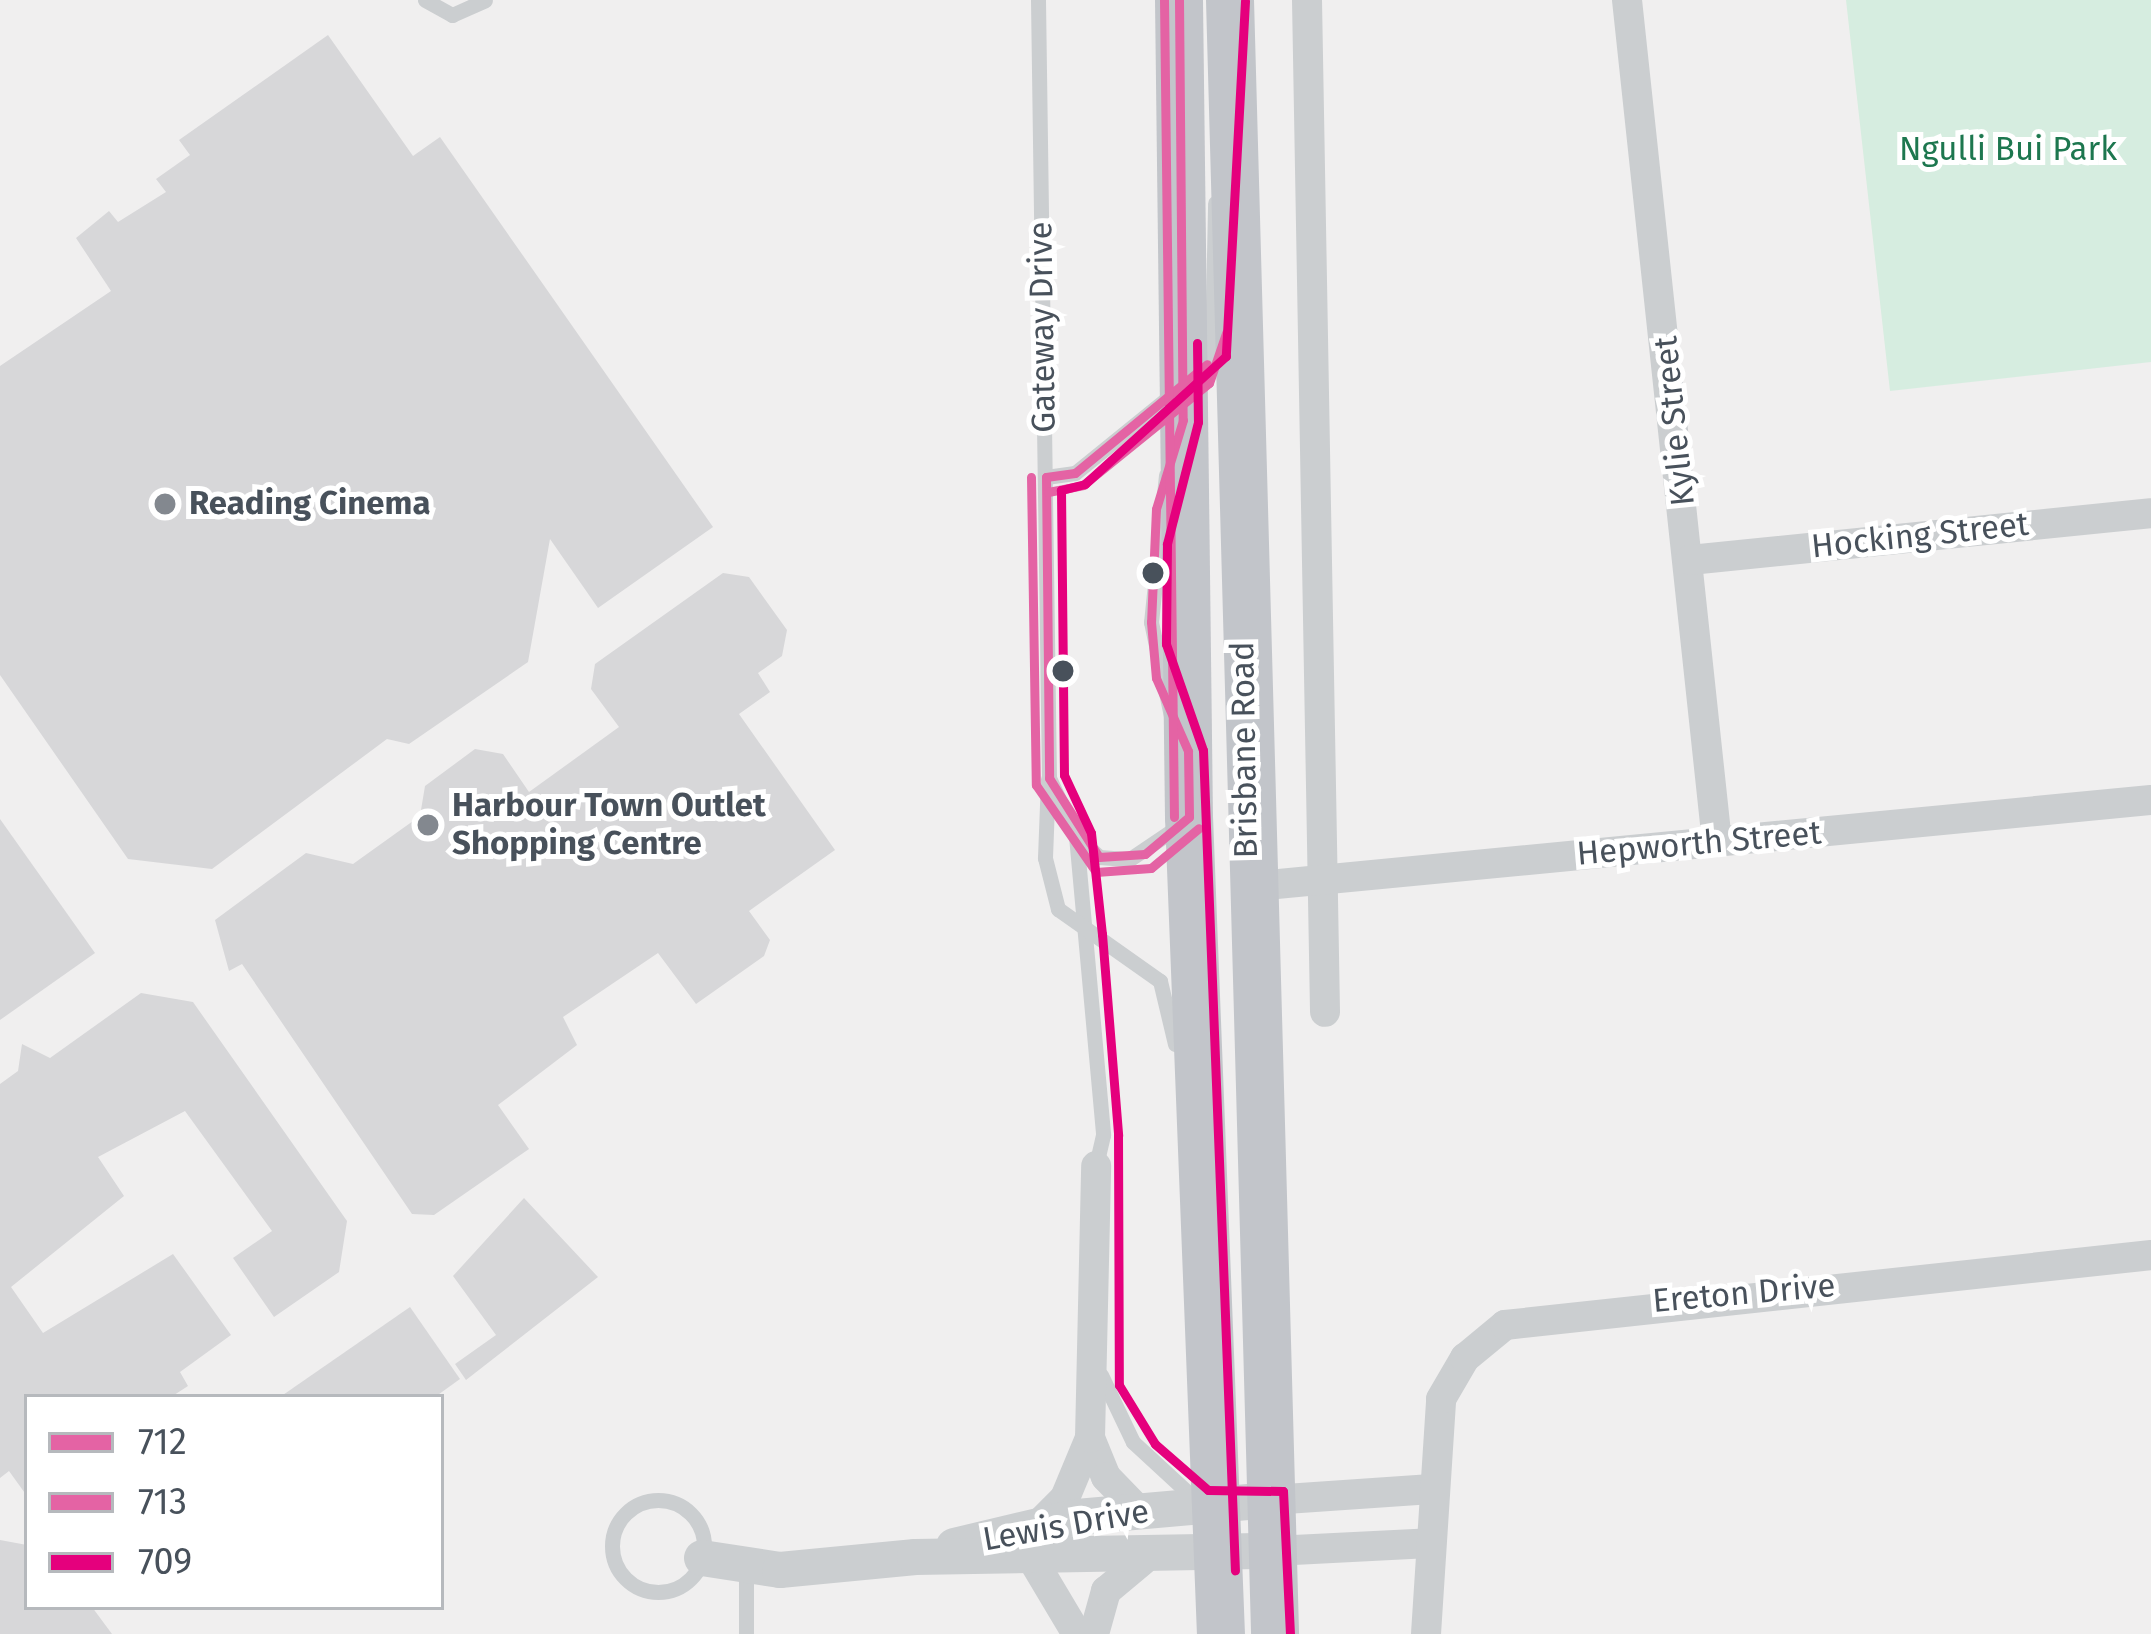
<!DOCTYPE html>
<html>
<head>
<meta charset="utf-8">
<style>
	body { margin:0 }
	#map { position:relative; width:2151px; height:1634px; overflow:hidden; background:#f0efef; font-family:"Fira Sans",sans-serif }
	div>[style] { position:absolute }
	.green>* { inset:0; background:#d6ede0 }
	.building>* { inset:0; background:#d7d7d9 }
	.service>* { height:15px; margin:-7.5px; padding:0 7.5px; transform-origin:7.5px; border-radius:7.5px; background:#cbced0 }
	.service>.ring { margin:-7.5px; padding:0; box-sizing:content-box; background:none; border:15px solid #cbced0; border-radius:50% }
	.minor>* { height:30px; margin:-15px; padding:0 15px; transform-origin:15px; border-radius:15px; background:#cbced0 }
	.tertiary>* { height:36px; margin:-18px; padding:0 18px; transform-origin:18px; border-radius:18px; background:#cbced0 }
	.trunk>* { height:48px; margin:-24px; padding:0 24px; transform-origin:24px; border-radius:24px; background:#c2c5ca }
	.bus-1>* { height:9px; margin:-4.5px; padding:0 4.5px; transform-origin:4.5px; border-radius:4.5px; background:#e463a4 }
	.bus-2>* { height:9px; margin:-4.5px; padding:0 4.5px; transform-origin:4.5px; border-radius:4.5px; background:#e463a4 }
	.bus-3>* { height:9px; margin:-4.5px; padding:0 4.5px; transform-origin:4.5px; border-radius:4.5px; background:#e5007d }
	.dots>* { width:33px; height:33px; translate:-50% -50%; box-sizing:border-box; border:6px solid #fff; border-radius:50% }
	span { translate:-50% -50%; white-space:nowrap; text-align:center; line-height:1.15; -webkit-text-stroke:10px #fff; paint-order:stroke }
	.park-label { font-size:33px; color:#1d774f }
	.street-label { font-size:33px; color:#48515b }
	.poi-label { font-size:33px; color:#48515b; font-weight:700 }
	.left { translate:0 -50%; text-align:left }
	.legend { position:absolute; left:24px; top:1394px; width:420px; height:216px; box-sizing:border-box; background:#fff; border:3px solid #b6b9bd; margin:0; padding:15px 21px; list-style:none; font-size:36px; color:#48515b }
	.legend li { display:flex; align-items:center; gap:24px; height:60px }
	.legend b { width:60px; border:3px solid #b6b9bd }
</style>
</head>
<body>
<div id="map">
	<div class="green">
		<div style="clip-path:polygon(1846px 0,2151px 0,2151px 362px,1890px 391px)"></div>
	</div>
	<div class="building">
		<div style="clip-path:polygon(328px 35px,413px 156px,440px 137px,713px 527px,598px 608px,550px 539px,528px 662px,409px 744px,387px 739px,212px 869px,128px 859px,0 675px,0 366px,111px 291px,76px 238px,109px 211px,118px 222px,166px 192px,156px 179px,190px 155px,179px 140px)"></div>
		<div style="clip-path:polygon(723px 573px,749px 577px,787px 630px,782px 656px,758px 673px,770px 692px,739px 714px,835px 850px,749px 911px,770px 940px,764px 956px,696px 1004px,658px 953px,563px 1017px,577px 1045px,498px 1105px,529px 1149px,434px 1215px,412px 1214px,242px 964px,229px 971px,215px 920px,306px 853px,353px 864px,420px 816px,425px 786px,475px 749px,503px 754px,529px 792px,619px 727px,591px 689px,595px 664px)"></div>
		<div style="clip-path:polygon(0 819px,95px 953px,0 1020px)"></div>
		<div style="clip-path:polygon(141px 993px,193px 1002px,347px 1221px,339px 1272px,274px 1317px,233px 1258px,272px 1231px,185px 1111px,98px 1157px,124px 1196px,11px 1287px,43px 1333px,173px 1254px,231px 1335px,180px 1372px,188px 1386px,171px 1397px,27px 1397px,27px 1496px,9px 1471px,0 1478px,0 1084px,18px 1071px,22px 1044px,50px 1058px)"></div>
		<div style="clip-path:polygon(524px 1198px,598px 1277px,466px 1380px,455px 1364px,496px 1335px,453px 1276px)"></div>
		<div style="clip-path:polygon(410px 1307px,460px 1379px,435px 1397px,280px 1397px)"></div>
		<div style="clip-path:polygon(0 1540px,27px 1545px,27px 1607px,92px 1607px,112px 1634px,0 1634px)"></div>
	</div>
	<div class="service">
		<div style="left:425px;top:0;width:31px;rotate:29deg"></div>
		<div style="left:452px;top:15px;width:36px;rotate:-24deg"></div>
		<div style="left:1038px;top:0;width:778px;rotate:89.19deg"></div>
		<div style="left:1049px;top:778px;width:64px;rotate:65deg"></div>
		<div style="left:1076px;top:836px;width:300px;rotate:84.8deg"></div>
		<div style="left:1103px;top:1135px;width:32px;rotate:103deg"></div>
		<div style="left:1193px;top:376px;width:31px;rotate:-53deg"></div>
		<div style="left:1212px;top:351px;width:148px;rotate:-88.8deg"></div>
		<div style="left:1166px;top:475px;width:148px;rotate:95.8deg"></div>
		<div style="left:1151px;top:622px;width:96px;rotate:78deg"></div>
		<div style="left:1046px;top:477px;width:29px;rotate:-8deg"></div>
		<div style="left:1075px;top:473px;width:129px;rotate:-39deg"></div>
		<div style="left:1048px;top:779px;width:79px;rotate:92.2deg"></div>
		<div style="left:1045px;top:858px;width:53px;rotate:75.7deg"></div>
		<div style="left:1058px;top:909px;width:125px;rotate:35.2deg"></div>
		<div style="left:1160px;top:981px;width:65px;rotate:76.6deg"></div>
		<div style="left:1076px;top:836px;width:31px;rotate:42deg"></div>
		<div style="left:1099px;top:857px;width:31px;rotate:4deg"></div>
		<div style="left:1130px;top:859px;width:59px;rotate:-34deg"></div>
		<div style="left:1101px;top:1375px;width:74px;rotate:64.5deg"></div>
		<div style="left:1133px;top:1442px;width:87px;rotate:42.7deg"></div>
		<div class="ring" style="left:612px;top:1500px;width:77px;height:77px"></div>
		<div style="left:746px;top:1634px;width:66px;rotate:-90deg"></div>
	</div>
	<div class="minor">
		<div style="left:1307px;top:0;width:1012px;rotate:88.98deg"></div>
		<div style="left:1627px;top:0;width:847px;rotate:83.9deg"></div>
		<div style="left:1690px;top:560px;width:463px;rotate:-5.8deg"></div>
		<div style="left:1247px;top:887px;width:908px;rotate:-5.5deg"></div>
		<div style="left:1090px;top:1438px;width:42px;rotate:67.7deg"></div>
		<div style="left:1106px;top:1477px;width:46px;rotate:45.9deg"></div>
		<div style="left:1271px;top:1500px;width:161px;rotate:-3.9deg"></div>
		<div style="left:1039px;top:1524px;width:37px;rotate:-45deg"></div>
		<div style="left:1065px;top:1498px;width:65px;rotate:-67.4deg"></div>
		<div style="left:1090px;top:1438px;width:272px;rotate:-88.7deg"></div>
		<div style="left:1274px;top:1551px;width:156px;rotate:-2.9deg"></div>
		<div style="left:1034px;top:1562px;width:84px;rotate:59.2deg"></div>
		<div style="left:1094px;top:1634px;width:45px;rotate:-74.4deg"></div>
		<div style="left:1106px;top:1591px;width:48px;rotate:-40deg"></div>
		<div style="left:1426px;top:1634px;width:235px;rotate:-86.3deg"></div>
		<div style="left:1441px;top:1399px;width:48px;rotate:-59.7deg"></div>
		<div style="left:1465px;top:1358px;width:52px;rotate:-39.5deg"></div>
		<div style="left:1505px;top:1325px;width:650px;rotate:-6.18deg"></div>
	</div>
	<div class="tertiary">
		<div style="left:954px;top:1546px;width:126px;rotate:-13.3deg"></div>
		<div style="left:1077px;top:1517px;width:195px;rotate:-5deg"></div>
		<div style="left:702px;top:1558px;width:79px;rotate:8.7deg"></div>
		<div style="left:780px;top:1570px;width:136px;rotate:-5.5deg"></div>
		<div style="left:915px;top:1557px;width:359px;rotate:-1deg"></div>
	</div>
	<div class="trunk">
		<div style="left:1179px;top:0;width:817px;rotate:89.3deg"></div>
		<div style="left:1189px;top:817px;width:818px;rotate:87.76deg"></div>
		<div style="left:1230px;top:0;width:1635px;rotate:88.42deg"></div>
	</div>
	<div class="bus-1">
		<div style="left:1179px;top:0;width:420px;rotate:89.5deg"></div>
		<div style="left:1183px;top:420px;width:93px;rotate:106.9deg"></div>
		<div style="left:1156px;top:509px;width:113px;rotate:92.5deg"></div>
		<div style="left:1151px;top:622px;width:56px;rotate:84.9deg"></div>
		<div style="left:1156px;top:678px;width:80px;rotate:66.3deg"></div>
		<div style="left:1188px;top:751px;width:66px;rotate:89.1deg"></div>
		<div style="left:1046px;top:477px;width:29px;rotate:-8deg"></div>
		<div style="left:1075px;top:473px;width:171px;rotate:-39.5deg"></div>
		<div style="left:1046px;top:477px;width:301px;rotate:89.4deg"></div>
		<div style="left:1049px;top:778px;width:93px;rotate:57.7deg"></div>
		<div style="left:1099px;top:857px;width:46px;rotate:-3.7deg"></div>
		<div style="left:1145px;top:854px;width:57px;rotate:-40.1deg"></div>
	</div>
	<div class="bus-2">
		<div style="left:1164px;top:0;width:817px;rotate:89.3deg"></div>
		<div style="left:1031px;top:477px;width:308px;rotate:89.1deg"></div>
		<div style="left:1036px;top:785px;width:106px;rotate:55.4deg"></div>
		<div style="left:1096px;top:872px;width:55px;rotate:-4.2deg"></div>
		<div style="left:1151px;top:868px;width:62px;rotate:-39.8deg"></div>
		<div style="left:1048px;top:492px;width:36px;rotate:-11deg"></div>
		<div style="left:1083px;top:485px;width:162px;rotate:-39deg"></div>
		<div style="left:1209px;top:383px;width:53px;rotate:-71.2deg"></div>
	</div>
	<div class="bus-3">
		<div style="left:1245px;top:1px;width:356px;rotate:93.1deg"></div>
		<div style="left:1226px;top:356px;width:190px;rotate:137.8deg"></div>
		<div style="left:1085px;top:484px;width:25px;rotate:166deg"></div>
		<div style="left:1061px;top:490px;width:285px;rotate:89.4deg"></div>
		<div style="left:1064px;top:775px;width:64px;rotate:65deg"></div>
		<div style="left:1091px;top:833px;width:102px;rotate:83.8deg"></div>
		<div style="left:1102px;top:934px;width:202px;rotate:85.4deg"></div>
		<div style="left:1118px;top:1135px;width:250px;rotate:89.8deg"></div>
		<div style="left:1119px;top:1385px;width:69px;rotate:58.6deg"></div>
		<div style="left:1155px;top:1444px;width:70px;rotate:41deg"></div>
		<div style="left:1208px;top:1490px;width:75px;rotate:0.8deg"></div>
		<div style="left:1283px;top:1491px;width:143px;rotate:87.2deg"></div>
		<div style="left:1197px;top:343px;width:79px;rotate:89.3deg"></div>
		<div style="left:1198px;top:422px;width:126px;rotate:104.3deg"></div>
		<div style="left:1167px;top:544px;width:100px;rotate:90.6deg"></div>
		<div style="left:1166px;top:644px;width:112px;rotate:70.8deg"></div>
		<div style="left:1203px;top:750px;width:821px;rotate:87.77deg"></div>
	</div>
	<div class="dots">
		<div style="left:165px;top:504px;background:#83888f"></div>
		<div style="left:1153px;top:573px;background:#48515b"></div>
		<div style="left:1063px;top:671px;background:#48515b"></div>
		<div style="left:428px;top:825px;background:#83888f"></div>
	</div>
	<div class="park-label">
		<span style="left:2008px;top:150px">Ngulli Bui Park</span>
	</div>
	<div class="street-label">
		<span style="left:1043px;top:327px;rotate:-91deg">Gateway Drive</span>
		<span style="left:1675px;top:421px;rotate:-96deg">Kylie Street</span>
		<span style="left:1920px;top:536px;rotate:-6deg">Hocking Street</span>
		<span style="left:1245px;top:750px;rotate:-91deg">Brisbane Road</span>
		<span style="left:1699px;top:844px;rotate:-5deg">Hepworth Street</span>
		<span style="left:1744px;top:1294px;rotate:-5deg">Ereton Drive</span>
		<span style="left:1066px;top:1526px;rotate:-10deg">Lewis Drive</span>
	</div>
	<div class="poi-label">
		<span class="left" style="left:189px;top:504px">Reading Cinema</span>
		<span class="left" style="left:452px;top:825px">Harbour Town Outlet<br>Shopping Centre</span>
	</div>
	<ul class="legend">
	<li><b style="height:15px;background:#e463a4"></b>712</li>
	<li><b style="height:15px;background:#e463a4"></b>713</li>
	<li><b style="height:15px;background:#e5007d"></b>709</li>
	</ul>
</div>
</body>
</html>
